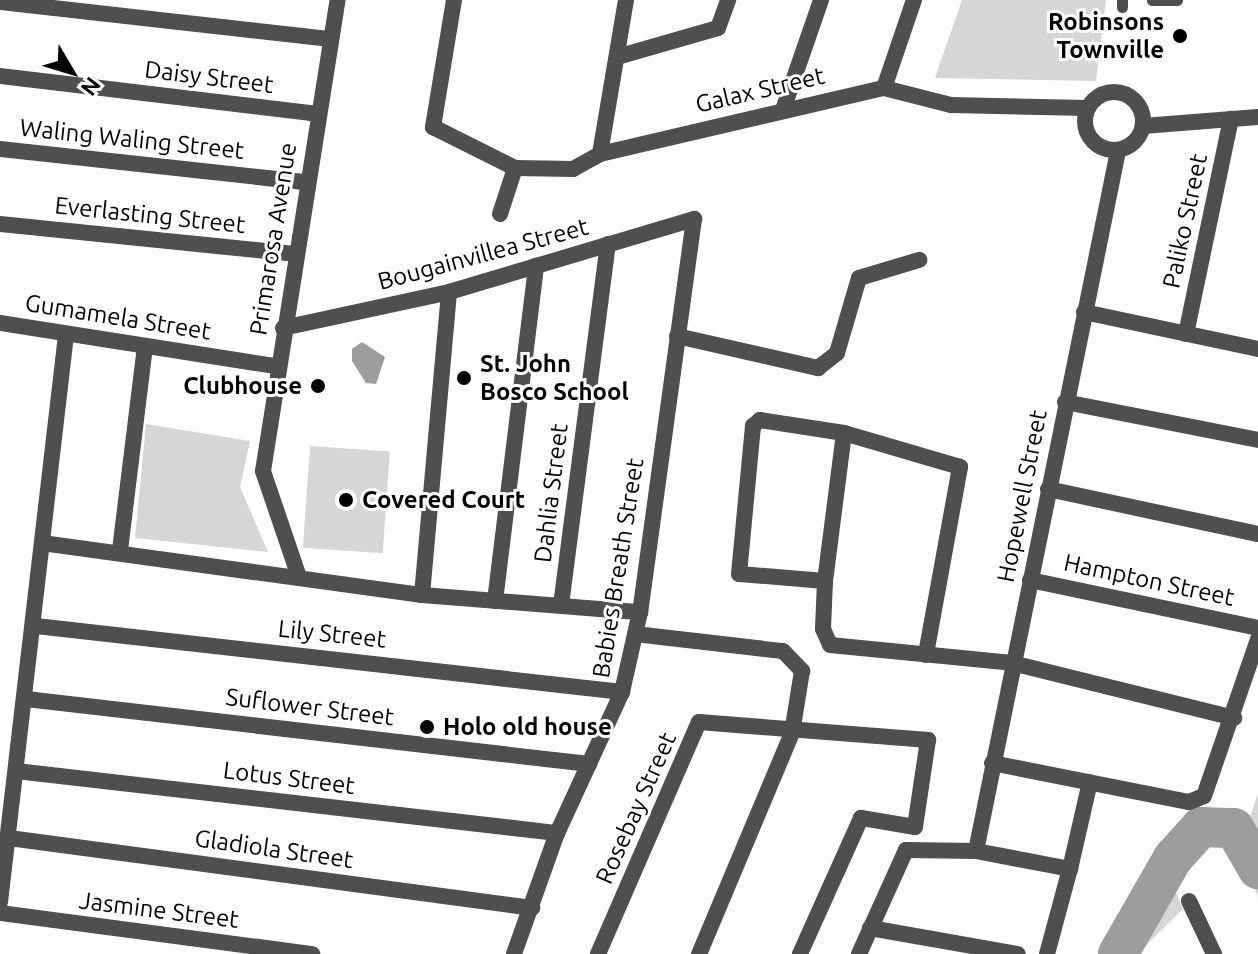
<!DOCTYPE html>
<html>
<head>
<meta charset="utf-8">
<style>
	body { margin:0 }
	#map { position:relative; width:1258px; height:954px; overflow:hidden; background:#fff; font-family:Ubuntu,sans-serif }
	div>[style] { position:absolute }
	.green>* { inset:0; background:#d6d6d6; transform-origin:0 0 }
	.water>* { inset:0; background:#9d9d9d }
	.river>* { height:40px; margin:-20px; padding:0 20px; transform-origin:20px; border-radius:20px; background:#9d9d9d }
	.service>* { height:11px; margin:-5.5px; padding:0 5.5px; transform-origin:5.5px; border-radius:5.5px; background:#4f4f4f }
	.minor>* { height:16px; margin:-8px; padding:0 8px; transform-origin:8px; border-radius:8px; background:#4f4f4f }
	.minor>.ring { margin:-8px; padding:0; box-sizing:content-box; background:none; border:16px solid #4f4f4f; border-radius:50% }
	.dots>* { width:22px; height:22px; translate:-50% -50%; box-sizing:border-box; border:4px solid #fff; border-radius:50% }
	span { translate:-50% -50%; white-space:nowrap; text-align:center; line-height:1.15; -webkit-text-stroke:6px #fff; paint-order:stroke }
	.poi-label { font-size:24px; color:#000; font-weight:700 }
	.right { translate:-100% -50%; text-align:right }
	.left { translate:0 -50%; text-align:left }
	.street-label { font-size:24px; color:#000 }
	.north { position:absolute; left:32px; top:32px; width:80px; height:80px; -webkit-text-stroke:6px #fff; paint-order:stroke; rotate:128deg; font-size:22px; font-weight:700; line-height:32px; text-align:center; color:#000 }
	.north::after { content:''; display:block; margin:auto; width:28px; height:36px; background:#000; clip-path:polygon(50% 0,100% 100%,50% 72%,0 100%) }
</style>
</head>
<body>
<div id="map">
	<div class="green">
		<div style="clip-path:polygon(962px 0,1106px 0,1096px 81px,935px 78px)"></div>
		<div style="clip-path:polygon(146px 424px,250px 441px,240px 487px,268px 552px,135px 538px)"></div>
		<div style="left:310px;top:446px;width:80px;height:102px;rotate:4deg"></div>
		<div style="clip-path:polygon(1258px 793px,1258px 897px,1238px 845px,1226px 839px,1208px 844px,1171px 880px,1183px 909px,1137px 954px,1101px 954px,1166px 849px,1214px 817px,1248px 824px)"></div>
	</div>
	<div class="water">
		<div style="clip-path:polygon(362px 342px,385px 357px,376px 384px,366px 383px,352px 361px,352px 349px)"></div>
	</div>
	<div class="river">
		<div style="left:1118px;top:954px;width:111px;rotate:-60.2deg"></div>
		<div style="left:1173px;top:858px;width:42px;rotate:-47.9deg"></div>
		<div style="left:1201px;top:827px;width:33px;rotate:2deg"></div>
		<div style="left:1234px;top:828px;width:48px;rotate:59.7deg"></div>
	</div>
	<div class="service">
		<div style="left:1152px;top:0;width:25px"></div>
		<div style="left:1122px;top:7px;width:7px;rotate:-90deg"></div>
	</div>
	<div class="minor">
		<div style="left:454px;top:0;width:129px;rotate:99.4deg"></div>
		<div style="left:433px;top:127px;width:92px;rotate:26.6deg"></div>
		<div style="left:626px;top:0;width:156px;rotate:99.6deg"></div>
		<div style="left:600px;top:154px;width:292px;rotate:-13.1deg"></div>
		<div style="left:884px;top:88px;width:69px;rotate:14.2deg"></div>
		<div style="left:951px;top:105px;width:136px;rotate:1.3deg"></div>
		<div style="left:0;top:2px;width:333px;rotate:6.4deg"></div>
		<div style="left:617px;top:57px;width:105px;rotate:-16deg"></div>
		<div style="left:718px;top:28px;width:30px;rotate:-70deg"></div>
		<div style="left:0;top:76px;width:320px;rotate:6.8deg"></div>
		<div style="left:884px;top:88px;width:93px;rotate:-71.2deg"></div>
		<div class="ring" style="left:1085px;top:92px;width:42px;height:42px"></div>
		<div style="left:784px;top:107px;width:113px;rotate:-70.9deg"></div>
		<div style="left:1143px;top:126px;width:115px;rotate:-4.5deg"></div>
		<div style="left:0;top:149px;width:308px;rotate:6.2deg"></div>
		<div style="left:500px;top:214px;width:48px;rotate:-71.9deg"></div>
		<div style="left:515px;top:168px;width:58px;rotate:1deg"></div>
		<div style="left:573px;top:169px;width:31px;rotate:-29deg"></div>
		<div style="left:0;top:224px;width:296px;rotate:5.8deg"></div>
		<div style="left:1084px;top:312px;width:178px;rotate:12deg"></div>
		<div style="left:0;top:323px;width:279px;rotate:8.9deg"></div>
		<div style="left:283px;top:328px;width:170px;rotate:-12.2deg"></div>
		<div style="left:449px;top:292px;width:256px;rotate:-16.6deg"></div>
		<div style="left:694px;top:219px;width:397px;rotate:97.8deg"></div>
		<div style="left:640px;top:612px;width:82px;rotate:102.7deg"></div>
		<div style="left:622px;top:692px;width:155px;rotate:114.7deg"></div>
		<div style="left:557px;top:833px;width:128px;rotate:109.6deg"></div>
		<div style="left:1186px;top:334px;width:220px;rotate:-78.2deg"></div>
		<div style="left:677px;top:336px;width:145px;rotate:12.8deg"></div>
		<div style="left:818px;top:368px;width:24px;rotate:-38deg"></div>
		<div style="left:837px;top:353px;width:78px;rotate:-73.7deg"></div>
		<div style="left:859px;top:278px;width:63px;rotate:-16.7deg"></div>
		<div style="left:1065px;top:402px;width:197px;rotate:11.1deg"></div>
		<div style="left:844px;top:433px;width:149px;rotate:97.3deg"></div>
		<div style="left:825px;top:581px;width:48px;rotate:92.4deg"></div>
		<div style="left:823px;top:629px;width:17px;rotate:66deg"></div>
		<div style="left:830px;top:645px;width:183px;rotate:5.6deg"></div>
		<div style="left:1012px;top:663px;width:229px;rotate:13.9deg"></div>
		<div style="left:1048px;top:489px;width:215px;rotate:12.1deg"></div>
		<div style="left:42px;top:543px;width:384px;rotate:7.8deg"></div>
		<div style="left:422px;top:595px;width:219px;rotate:4.5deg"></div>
		<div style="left:120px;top:550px;width:205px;rotate:-83deg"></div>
		<div style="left:299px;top:577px;width:112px;rotate:-108.8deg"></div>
		<div style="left:263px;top:471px;width:477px;rotate:-81deg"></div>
		<div style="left:1030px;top:580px;width:233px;rotate:11.9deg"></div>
		<div style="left:825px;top:581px;width:86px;rotate:-175.3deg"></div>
		<div style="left:739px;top:574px;width:149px;rotate:-84.6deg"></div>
		<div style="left:753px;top:426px;width:9px;rotate:-41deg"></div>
		<div style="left:760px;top:420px;width:85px;rotate:8.8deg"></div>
		<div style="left:844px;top:433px;width:121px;rotate:16.3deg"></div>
		<div style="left:960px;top:467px;width:191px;rotate:100.3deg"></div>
		<div style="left:422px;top:595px;width:304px;rotate:-84.9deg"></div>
		<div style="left:495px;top:601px;width:338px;rotate:-83deg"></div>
		<div style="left:561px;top:605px;width:364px;rotate:-82.6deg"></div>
		<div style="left:36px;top:626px;width:590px;rotate:6.43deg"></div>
		<div style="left:635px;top:634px;width:149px;rotate:6.6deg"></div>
		<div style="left:783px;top:651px;width:28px;rotate:46deg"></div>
		<div style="left:802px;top:671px;width:63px;rotate:99.2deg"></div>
		<div style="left:792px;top:733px;width:240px;rotate:112.8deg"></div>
		<div style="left:26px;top:699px;width:567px;rotate:6.59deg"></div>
		<div style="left:992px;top:763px;width:201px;rotate:11.2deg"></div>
		<div style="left:1189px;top:802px;width:16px;rotate:-22deg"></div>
		<div style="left:1204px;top:796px;width:166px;rotate:-71deg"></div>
		<div style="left:16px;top:771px;width:545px;rotate:6.54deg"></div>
		<div style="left:9px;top:838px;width:528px;rotate:7.62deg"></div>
		<div style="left:976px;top:851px;width:714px;rotate:-78.53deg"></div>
		<div style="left:1189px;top:901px;width:59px;rotate:64.7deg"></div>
		<div style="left:0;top:902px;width:571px;rotate:-83.36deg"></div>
		<div style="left:0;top:913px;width:315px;rotate:7.5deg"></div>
		<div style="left:870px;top:928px;width:150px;rotate:10deg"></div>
		<div style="left:598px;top:954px;width:253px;rotate:-66.5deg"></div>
		<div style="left:699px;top:722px;width:230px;rotate:4.5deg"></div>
		<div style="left:928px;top:740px;width:88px;rotate:98.5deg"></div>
		<div style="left:915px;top:827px;width:55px;rotate:-170.5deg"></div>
		<div style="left:861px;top:818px;width:149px;rotate:114.2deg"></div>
		<div style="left:859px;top:954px;width:114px;rotate:-65.7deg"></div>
		<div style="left:906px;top:850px;width:70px;rotate:0.8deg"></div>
		<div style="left:976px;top:851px;width:96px;rotate:10.8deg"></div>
		<div style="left:1070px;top:869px;width:89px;rotate:-77.1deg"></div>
		<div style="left:1047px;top:954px;width:88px;rotate:-74.9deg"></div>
	</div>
	<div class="dots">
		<div style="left:1180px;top:36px;background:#000"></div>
		<div style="left:464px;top:378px;background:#000"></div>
		<div style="left:318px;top:386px;background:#000"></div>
		<div style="left:346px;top:500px;background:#000"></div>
		<div style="left:427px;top:727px;background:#000"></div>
	</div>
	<div class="poi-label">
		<span class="right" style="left:1164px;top:36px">Robinsons<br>Townville</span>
		<span class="left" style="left:480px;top:378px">St. John<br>Bosco School</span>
		<span class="right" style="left:302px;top:386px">Clubhouse</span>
		<span class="left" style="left:362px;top:500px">Covered Court</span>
		<span class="left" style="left:443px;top:727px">Holo old house</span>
	</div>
	<div class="street-label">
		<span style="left:209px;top:77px;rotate:7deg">Daisy Street</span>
		<span style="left:760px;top:90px;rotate:-13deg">Galax Street</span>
		<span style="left:132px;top:139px;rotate:6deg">Waling Waling Street</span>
		<span style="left:150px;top:215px;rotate:6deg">Everlasting Street</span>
		<span style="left:1185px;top:221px;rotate:-78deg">Paliko Street</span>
		<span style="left:273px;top:239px;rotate:-81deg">Primarosa Avenue</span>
		<span style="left:483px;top:254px;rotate:-15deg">Bougainvillea Street</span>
		<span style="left:118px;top:317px;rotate:9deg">Gumamela Street</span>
		<span style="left:551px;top:493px;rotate:-83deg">Dahlia Street</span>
		<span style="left:1022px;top:496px;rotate:-79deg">Hopewell Street</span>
		<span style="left:618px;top:568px;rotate:-81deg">Babies Breath Street</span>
		<span style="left:1149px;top:580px;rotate:12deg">Hampton Street</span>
		<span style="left:332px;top:634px;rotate:6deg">Lily Street</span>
		<span style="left:310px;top:707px;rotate:7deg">Suflower Street</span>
		<span style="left:289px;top:778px;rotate:7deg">Lotus Street</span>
		<span style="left:636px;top:808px;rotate:-66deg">Rosebay Street</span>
		<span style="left:274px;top:849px;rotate:8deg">Gladiola Street</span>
		<span style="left:159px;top:910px;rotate:7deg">Jasmine Street</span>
	</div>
	<div class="north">N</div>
</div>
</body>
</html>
